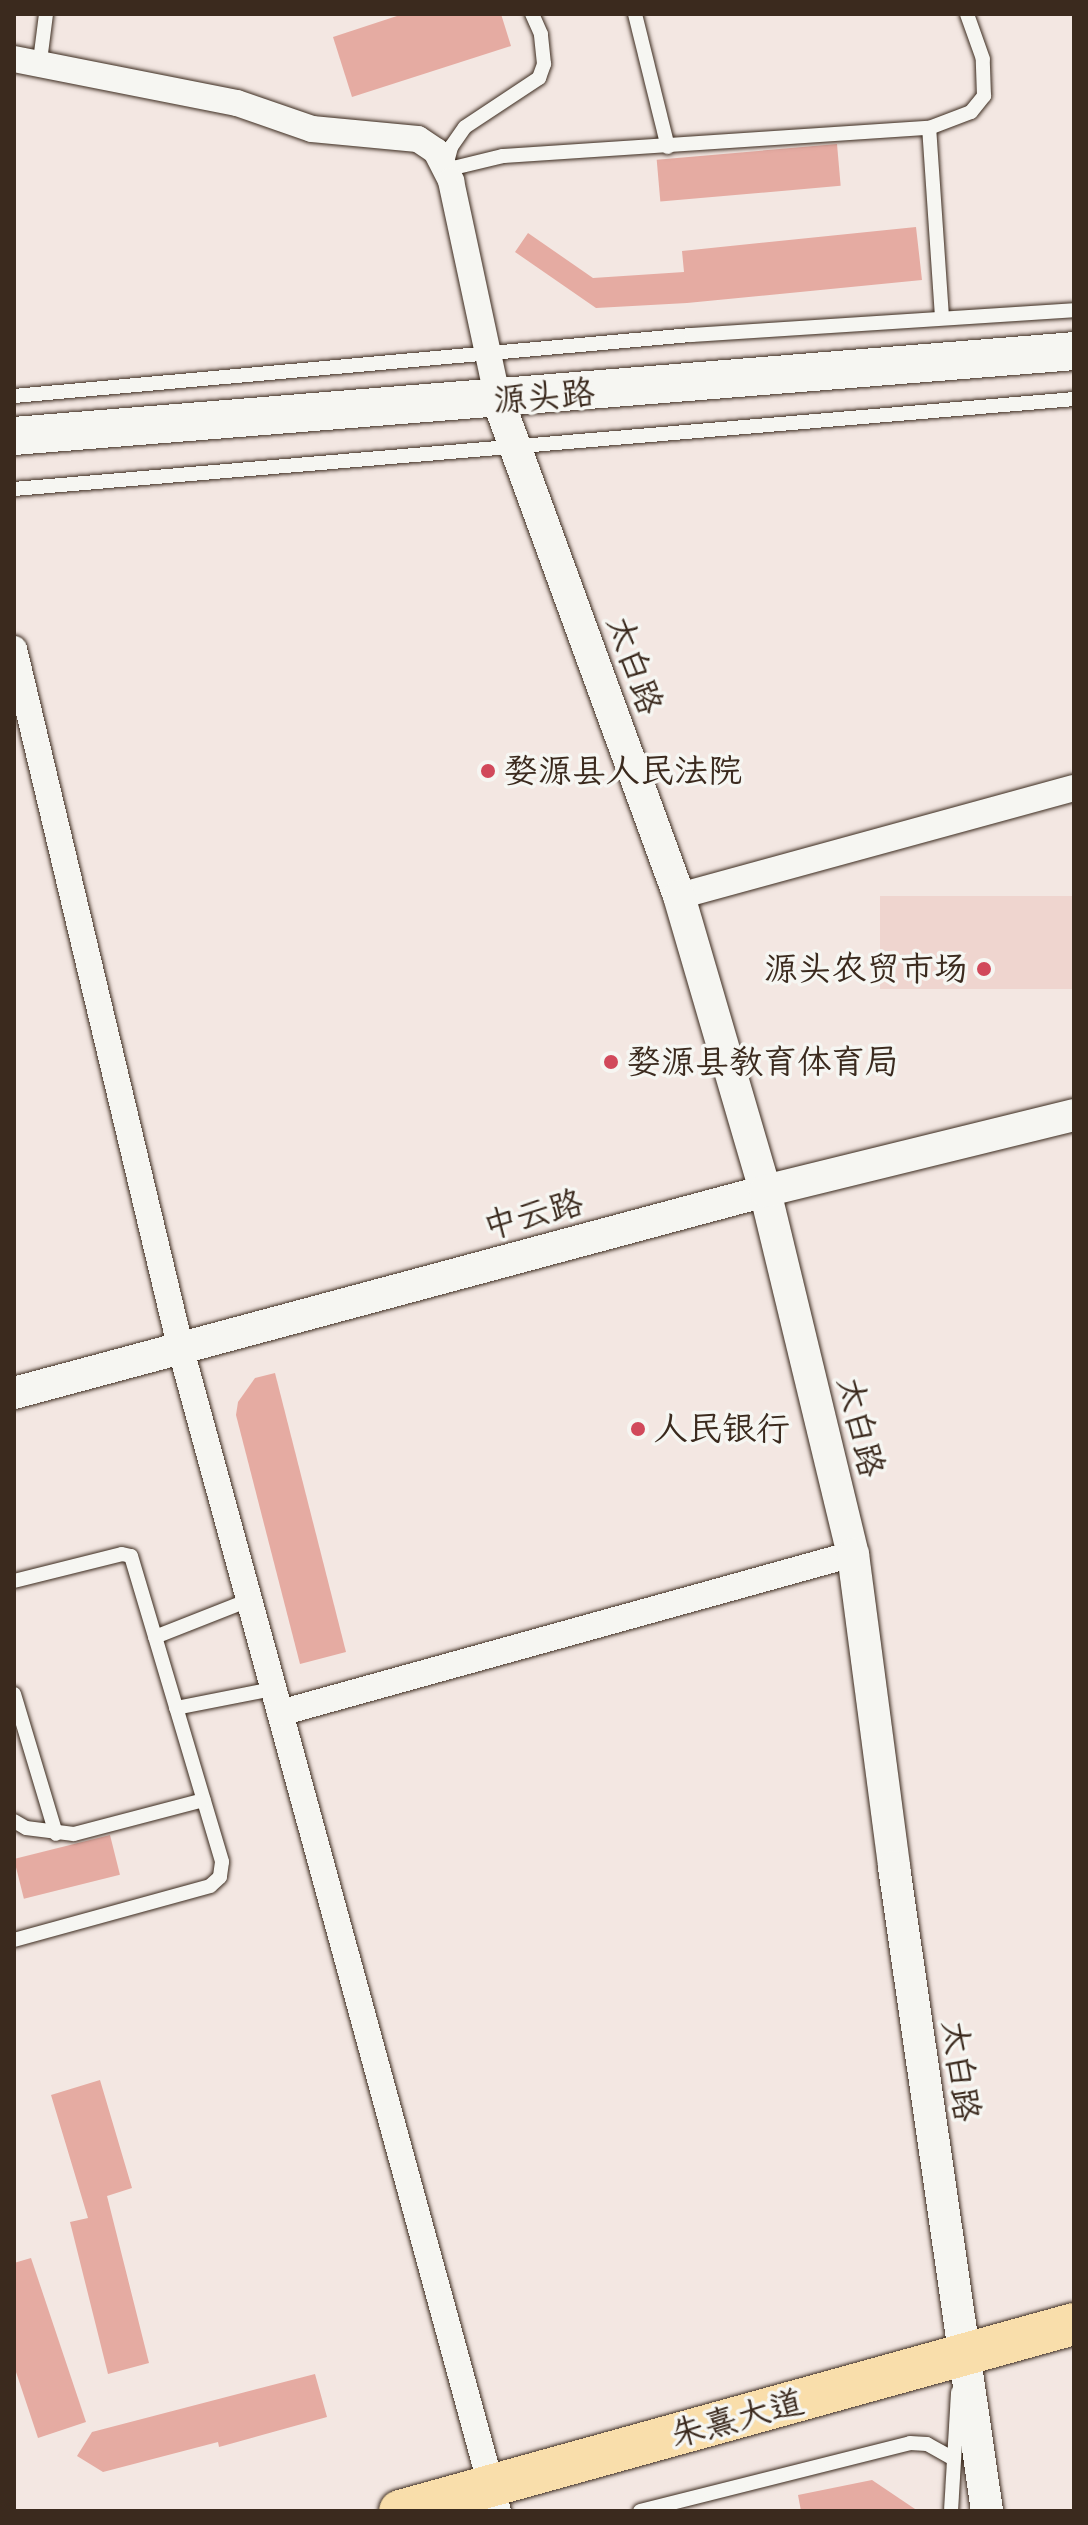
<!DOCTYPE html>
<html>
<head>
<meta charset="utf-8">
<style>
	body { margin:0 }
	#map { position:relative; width:1088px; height:2525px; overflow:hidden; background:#f3e7e2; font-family:Itim,"LXGW WenKai TC",sans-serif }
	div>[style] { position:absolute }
	.built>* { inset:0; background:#efd5cf; transform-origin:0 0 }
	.building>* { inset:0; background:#e5aba2; transform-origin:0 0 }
	.roads { filter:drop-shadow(0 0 2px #3b2a1e) drop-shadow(0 0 2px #3b2a1e) }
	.service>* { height:14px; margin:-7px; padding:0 7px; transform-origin:7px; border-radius:7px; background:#f6f6f2 }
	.minor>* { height:26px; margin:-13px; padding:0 13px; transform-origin:13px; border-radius:13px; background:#f6f6f2 }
	.tertiary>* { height:32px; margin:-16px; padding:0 16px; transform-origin:16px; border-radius:16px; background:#f6f6f2 }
	.secondary>* { height:38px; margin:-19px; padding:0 19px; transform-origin:19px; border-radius:19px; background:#f6f6f2 }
	.primary>* { height:42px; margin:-21px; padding:0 21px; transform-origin:21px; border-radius:21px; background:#f9deab }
	.dots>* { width:22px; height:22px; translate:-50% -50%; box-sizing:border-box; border:4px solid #f6f6f2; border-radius:50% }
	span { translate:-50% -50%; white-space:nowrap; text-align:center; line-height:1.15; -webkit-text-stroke:7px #f6f6f2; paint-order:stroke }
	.street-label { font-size:34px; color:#3b2a1e }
	.poi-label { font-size:34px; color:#3b2a1e }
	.left { translate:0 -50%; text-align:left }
	.right { translate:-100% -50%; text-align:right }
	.frame { position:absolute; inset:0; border:16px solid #3b2a1e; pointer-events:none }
</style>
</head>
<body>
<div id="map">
	<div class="built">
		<div style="left:1074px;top:896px;width:93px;height:194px;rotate:90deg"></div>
	</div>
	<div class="building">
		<div style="clip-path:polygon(403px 14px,501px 14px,511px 46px,352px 97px,333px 37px)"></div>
		<div style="left:837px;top:144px;width:42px;height:181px;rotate:85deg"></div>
		<div style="clip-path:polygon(916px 227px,922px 280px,687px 303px,596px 308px,515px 252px,528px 233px,593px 278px,684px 272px,682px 251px)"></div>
		<div style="clip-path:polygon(275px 1373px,346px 1652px,300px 1664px,236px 1415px,238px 1402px,255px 1378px)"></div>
		<div style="left:110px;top:1835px;width:41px;height:99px;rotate:76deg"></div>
		<div style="clip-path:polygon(100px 2080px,132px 2188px,107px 2196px,149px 2363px,108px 2374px,70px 2222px,88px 2218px,51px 2095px)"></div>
		<div style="clip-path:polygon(31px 2258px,86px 2422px,38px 2438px,14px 2366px,14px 2263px)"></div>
		<div style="clip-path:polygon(315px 2374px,327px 2417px,219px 2447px,218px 2442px,103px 2472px,77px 2456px,92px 2432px)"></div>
		<div style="clip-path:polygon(872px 2480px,918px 2511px,801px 2511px,798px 2495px)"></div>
	</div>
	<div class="roads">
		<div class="service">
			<div style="left:635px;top:14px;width:137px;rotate:76.1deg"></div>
			<div style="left:40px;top:61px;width:47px;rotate:-82.7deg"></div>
			<div style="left:446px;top:166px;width:20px;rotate:-75deg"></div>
			<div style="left:451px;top:147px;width:24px;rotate:-55deg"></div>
			<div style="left:465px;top:127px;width:89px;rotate:-33.5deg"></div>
			<div style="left:539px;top:78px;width:15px;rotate:-70deg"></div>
			<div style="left:544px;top:64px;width:30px;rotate:-96deg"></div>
			<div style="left:541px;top:34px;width:22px;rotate:-114deg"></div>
			<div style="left:445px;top:170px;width:60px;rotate:-13.6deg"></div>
			<div style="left:503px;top:156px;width:427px;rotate:-3.8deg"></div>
			<div style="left:942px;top:317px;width:189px;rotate:-93.9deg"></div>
			<div style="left:929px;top:128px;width:45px;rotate:-20.9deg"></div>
			<div style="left:971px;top:112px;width:21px;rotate:-51deg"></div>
			<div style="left:984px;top:96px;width:37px;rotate:-92deg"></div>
			<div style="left:983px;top:59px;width:48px;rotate:-109.6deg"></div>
			<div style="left:14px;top:396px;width:680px;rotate:-5.15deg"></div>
			<div style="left:691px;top:335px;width:384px;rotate:-3.7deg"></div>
			<div style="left:14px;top:489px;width:1064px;rotate:-4.85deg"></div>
			<div style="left:14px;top:1581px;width:111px;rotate:-14deg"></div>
			<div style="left:122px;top:1554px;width:9px;rotate:13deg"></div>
			<div style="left:131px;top:1556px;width:319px;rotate:73.4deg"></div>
			<div style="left:222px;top:1862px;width:15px;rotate:98deg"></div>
			<div style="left:220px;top:1877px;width:13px;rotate:138deg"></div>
			<div style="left:210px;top:1886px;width:203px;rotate:164.6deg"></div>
			<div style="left:155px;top:1637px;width:101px;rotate:-21.5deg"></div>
			<div style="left:14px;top:1694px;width:146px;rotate:73.3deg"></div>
			<div style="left:176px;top:1708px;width:99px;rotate:-11.1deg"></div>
			<div style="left:14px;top:1821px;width:14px;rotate:30deg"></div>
			<div style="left:26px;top:1828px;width:48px;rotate:7.1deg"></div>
			<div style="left:74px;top:1834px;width:134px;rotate:-14.7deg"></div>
			<div style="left:640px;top:2511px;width:278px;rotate:-14.1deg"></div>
			<div style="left:910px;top:2443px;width:17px;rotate:3deg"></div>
			<div style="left:927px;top:2444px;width:29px;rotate:29deg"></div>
			<div style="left:951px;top:2511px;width:119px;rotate:-86.6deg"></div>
		</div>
		<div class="minor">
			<div style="left:14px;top:59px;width:227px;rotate:11.2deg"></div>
			<div style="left:237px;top:103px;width:79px;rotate:19.1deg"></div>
			<div style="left:312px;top:129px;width:106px;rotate:5.4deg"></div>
			<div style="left:418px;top:139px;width:22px;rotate:34deg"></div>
			<div style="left:436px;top:151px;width:34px;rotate:63deg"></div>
			<div style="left:451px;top:181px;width:224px;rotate:77.9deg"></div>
			<div style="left:14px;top:649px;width:721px;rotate:76.6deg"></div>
			<div style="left:181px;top:1350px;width:1203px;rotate:74.73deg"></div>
			<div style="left:679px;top:896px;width:409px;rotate:-15.3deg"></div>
			<div style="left:280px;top:1713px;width:595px;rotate:-15.51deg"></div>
		</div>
		<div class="tertiary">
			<div style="left:498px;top:400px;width:528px;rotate:69.95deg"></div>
			<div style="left:679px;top:896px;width:307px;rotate:73.7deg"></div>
			<div style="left:765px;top:1191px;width:374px;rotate:76.4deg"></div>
			<div style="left:853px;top:1554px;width:316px;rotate:82.5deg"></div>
			<div style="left:894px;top:1867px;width:651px;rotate:81.78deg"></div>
			<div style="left:14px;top:1393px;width:778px;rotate:-15.05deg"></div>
			<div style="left:765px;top:1191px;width:318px;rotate:-13.8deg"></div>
		</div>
		<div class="secondary">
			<div style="left:14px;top:436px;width:1063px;rotate:-4.58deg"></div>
		</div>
		<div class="primary">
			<div style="left:400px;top:2511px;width:699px;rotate:-15.51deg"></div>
		</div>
	</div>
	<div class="dots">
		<div style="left:488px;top:771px;background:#d1495b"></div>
		<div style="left:984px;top:969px;background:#d1495b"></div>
		<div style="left:611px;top:1062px;background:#d1495b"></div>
		<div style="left:638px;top:1429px;background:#d1495b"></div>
	</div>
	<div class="street-label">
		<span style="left:544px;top:396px;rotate:-5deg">源头路</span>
		<span style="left:635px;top:665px;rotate:70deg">太白路</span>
		<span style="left:533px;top:1214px;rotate:-15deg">中云路</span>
		<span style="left:861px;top:1427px;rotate:76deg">太白路</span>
		<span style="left:961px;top:2071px;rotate:82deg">太白路</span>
		<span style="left:737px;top:2418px;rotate:-15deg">朱熹大道</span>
	</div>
	<div class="poi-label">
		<span class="left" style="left:504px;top:771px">婺源县人民法院</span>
		<span class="right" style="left:968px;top:969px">源头农贸市场</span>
		<span class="left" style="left:627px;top:1062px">婺源县教育体育局</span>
		<span class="left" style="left:654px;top:1429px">人民银行</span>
	</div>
	<div class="frame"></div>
</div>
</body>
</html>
